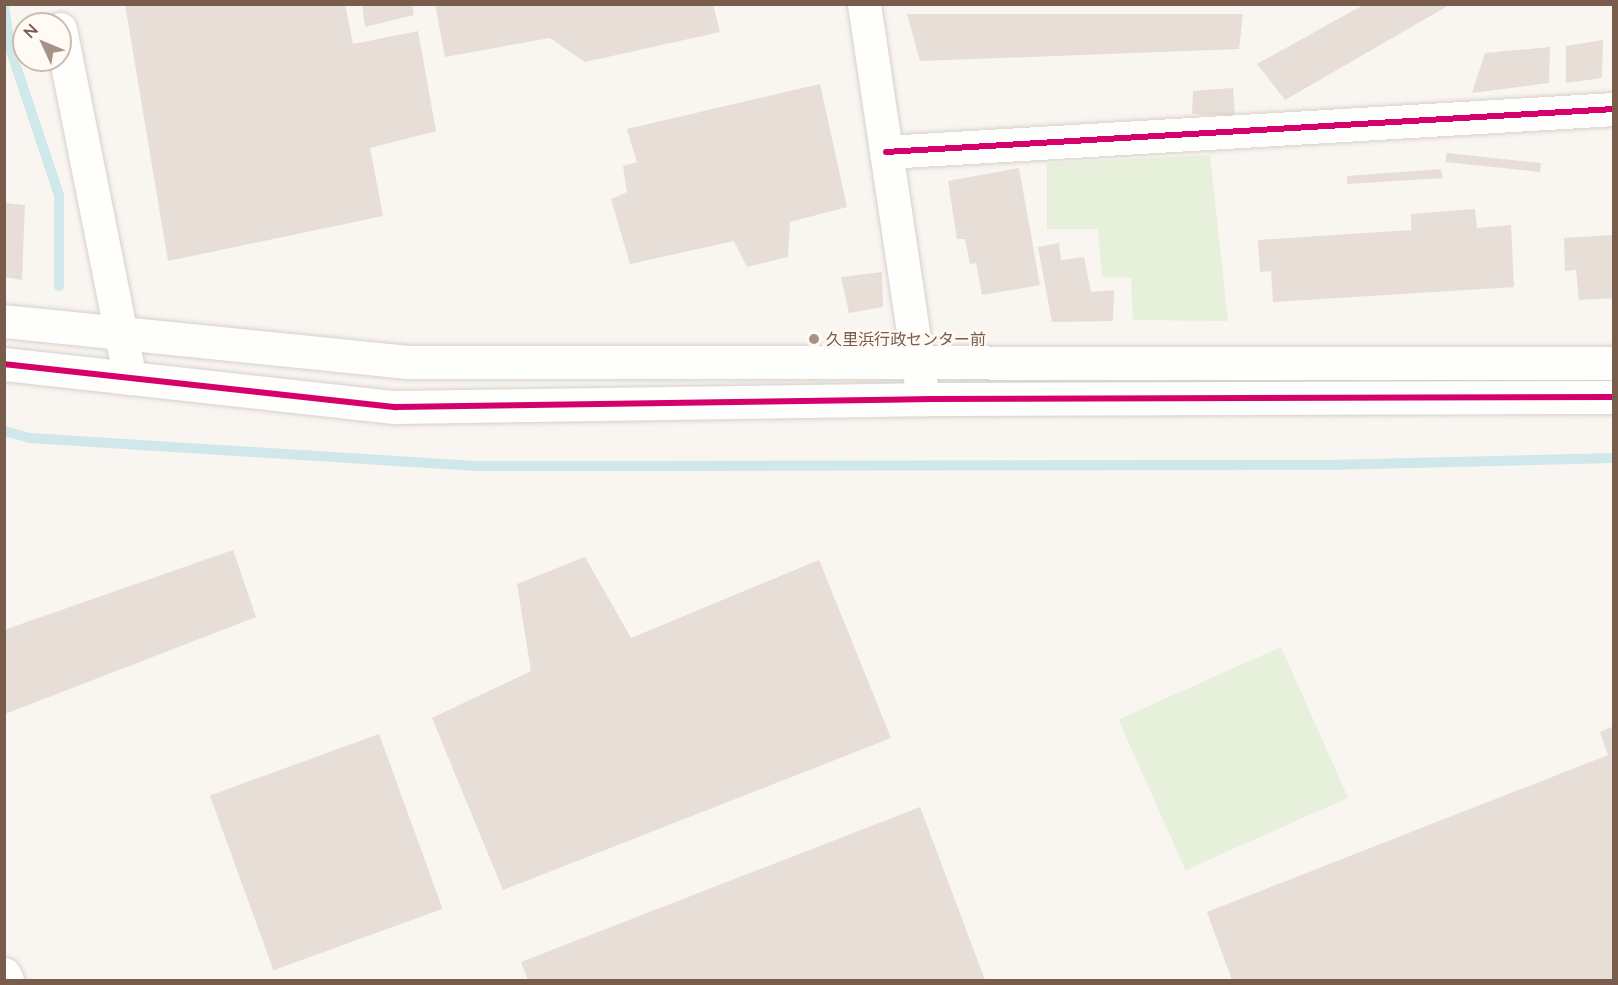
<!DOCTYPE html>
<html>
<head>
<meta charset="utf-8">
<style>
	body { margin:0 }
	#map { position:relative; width:1618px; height:985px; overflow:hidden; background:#f9f5f0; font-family:Lato,"Noto Sans JP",sans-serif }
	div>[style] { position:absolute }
	.green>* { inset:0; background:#e7f0db; transform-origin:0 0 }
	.stream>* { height:10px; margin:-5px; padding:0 5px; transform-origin:5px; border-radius:5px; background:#d0e8ea }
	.building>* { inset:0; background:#e6ded7; transform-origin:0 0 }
	.roads { filter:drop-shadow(0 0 2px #d7d1cb) drop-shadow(0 0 2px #d7d1cb) }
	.minor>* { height:33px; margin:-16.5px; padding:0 16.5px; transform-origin:16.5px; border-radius:16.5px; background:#fefefd }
	.tertiary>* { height:33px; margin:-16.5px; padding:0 16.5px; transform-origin:16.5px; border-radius:16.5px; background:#fefefd }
	.cycleway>* { height:6px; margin:-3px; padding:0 3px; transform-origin:3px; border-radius:3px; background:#d6006c }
	.dots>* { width:16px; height:16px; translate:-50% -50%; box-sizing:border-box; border:3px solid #fffaf3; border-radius:50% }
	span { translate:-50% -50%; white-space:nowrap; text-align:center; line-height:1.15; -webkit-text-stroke:5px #fffaf3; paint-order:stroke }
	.poi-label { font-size:16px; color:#7a5c4d }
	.left { translate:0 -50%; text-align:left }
	.frame { position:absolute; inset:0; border:6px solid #7a5c4d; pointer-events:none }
	.north { position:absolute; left:12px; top:12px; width:60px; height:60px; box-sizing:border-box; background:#fffaf3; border:2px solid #cabbb1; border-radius:50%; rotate:314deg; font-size:16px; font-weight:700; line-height:24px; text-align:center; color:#7a5c4d }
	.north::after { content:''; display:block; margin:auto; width:21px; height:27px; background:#a69286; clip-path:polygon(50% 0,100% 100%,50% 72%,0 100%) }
</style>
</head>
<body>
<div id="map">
	<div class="green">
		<div style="clip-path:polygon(1210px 155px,1228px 321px,1133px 320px,1131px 278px,1102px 277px,1098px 229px,1047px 229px,1047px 163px)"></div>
		<div style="left:1281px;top:647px;width:165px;height:178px;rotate:66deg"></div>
	</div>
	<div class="stream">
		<div style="left:4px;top:5px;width:43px;rotate:82.1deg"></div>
		<div style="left:10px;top:48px;width:155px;rotate:71.6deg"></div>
		<div style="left:59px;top:195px;width:91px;rotate:90deg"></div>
		<div style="left:4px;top:431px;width:27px;rotate:15deg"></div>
		<div style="left:30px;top:438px;width:447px;rotate:3.6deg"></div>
		<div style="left:476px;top:466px;width:852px;rotate:-0.07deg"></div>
		<div style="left:1328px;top:465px;width:286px;rotate:-1.4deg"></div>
	</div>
	<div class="building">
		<div style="clip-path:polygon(125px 4px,345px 4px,353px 44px,418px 31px,436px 131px,370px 148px,383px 216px,168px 261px)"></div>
		<div style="clip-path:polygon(362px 4px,412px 4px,414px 15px,365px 27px)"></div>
		<div style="clip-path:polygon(435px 4px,713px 4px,720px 32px,585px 62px,550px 38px,445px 57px)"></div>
		<div style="clip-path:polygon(1365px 4px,1451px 4px,1285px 100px,1257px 64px)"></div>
		<div style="clip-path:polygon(907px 14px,1243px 14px,1239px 49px,920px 61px)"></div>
		<div style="clip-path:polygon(1603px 40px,1602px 78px,1566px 83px,1566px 46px)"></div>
		<div style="clip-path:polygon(1550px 47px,1549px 83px,1472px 93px,1485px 53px)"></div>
		<div style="clip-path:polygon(820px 84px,847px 207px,790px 222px,788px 257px,747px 267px,734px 241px,630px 264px,611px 199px,627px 192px,623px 166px,637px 162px,627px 129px)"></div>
		<div style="clip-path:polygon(1233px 88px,1235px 116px,1192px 114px,1193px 91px)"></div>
		<div style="left:1541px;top:163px;width:9px;height:95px;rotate:96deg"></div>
		<div style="clip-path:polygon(1019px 168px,1040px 285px,982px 295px,976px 263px,970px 264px,965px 239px,957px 239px,948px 181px)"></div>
		<div style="clip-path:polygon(1441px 169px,1443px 178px,1347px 184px,1347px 176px)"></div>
		<div style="clip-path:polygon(4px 203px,25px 205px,22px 280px,4px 277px)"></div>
		<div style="clip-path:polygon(1475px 209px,1477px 228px,1511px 225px,1514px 287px,1273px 302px,1271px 271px,1260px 272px,1258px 240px,1411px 230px,1411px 214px)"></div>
		<div style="clip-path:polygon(1614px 235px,1614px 298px,1579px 300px,1576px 270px,1565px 271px,1564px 238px)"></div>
		<div style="clip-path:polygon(1059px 243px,1061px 260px,1084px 257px,1091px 292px,1114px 290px,1113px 321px,1052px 322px,1038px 247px)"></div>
		<div style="clip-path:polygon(882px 272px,883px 307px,849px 313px,841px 277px)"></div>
		<div style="clip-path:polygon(233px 550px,256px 617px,5px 714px,4px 630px)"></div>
		<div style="clip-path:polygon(585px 557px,631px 638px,819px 560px,891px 738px,503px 890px,432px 718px,531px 671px,517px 584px)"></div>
		<div style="clip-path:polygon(1614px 726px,1614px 980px,1232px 980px,1207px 912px,1608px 755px,1600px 732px)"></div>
		<div style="left:379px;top:734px;width:186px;height:180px;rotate:70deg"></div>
		<div style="clip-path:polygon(920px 807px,985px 980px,528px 980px,521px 962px)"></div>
	</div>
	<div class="roads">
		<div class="minor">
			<div style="left:864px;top:4px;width:400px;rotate:81.5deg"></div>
			<div style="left:60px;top:29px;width:356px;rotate:78.7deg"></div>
			<div style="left:886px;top:152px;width:729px;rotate:-3.38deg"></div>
		</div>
		<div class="tertiary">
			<div style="left:4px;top:321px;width:404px;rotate:5.8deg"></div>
			<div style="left:406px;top:362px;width:1208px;rotate:0.05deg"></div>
			<div style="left:4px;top:364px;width:394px;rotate:6.3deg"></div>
			<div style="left:396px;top:407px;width:537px;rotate:-0.85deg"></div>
			<div style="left:933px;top:399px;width:681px;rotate:-0.17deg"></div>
			<div style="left:4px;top:974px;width:7px;rotate:63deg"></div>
		</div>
	</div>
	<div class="cycleway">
		<div style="left:886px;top:152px;width:729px;rotate:-3.38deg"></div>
		<div style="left:4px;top:364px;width:394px;rotate:6.3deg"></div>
		<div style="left:396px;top:407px;width:537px;rotate:-0.85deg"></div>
		<div style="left:933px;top:399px;width:681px;rotate:-0.17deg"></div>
	</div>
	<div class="dots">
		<div style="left:814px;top:339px;background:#a69286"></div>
	</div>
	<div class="poi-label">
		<span class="left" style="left:826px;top:339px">久里浜行政センター前</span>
	</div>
	<div class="frame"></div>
	<div class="north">N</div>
</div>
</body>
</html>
